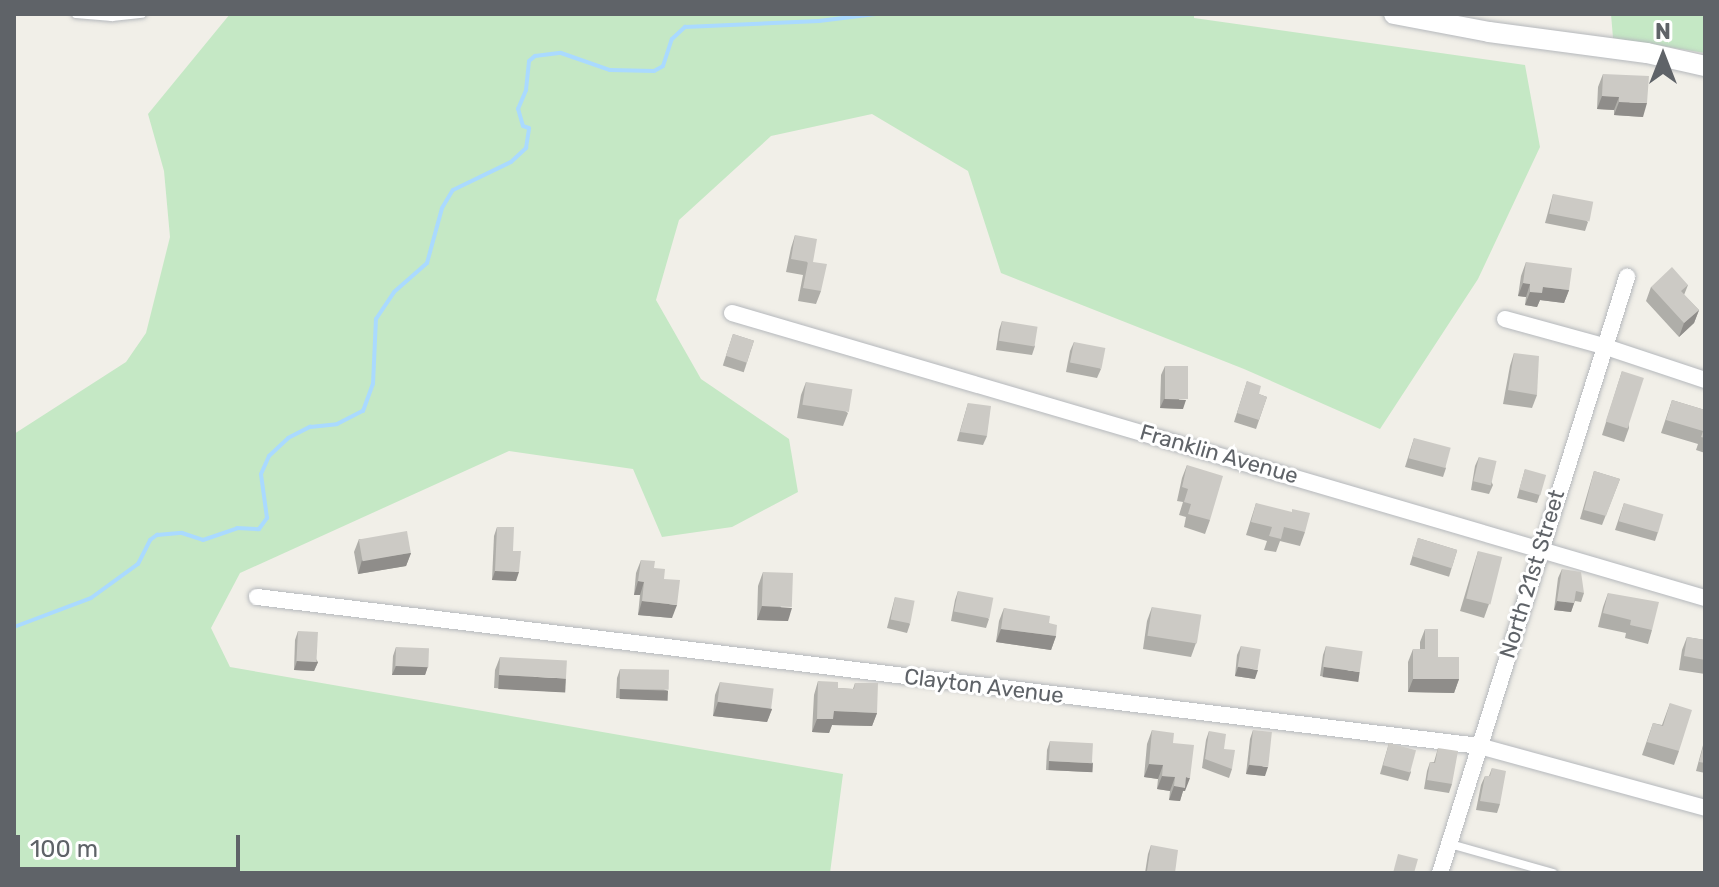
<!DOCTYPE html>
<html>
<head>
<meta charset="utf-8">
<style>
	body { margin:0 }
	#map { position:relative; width:1719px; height:887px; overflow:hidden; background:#f1efe8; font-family:Rubik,sans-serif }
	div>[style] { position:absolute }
	.green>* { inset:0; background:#c5e8c5 }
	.stream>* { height:4px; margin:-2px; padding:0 2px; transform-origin:2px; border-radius:2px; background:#aadaff }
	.roads { filter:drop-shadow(0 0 2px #b5b8bc) drop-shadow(0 0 2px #b5b8bc) }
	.service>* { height:8px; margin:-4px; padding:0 4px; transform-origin:4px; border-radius:4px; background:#fff }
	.minor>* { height:16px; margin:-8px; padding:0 8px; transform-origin:8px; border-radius:8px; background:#fff }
	.tertiary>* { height:20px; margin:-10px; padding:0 10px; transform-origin:10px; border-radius:10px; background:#fff }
	.wall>* { inset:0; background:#afaea9; transform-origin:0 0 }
	.shaded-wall>* { inset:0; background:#8f8d8a; transform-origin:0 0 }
	.building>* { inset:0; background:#cccac5; transform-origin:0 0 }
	span { translate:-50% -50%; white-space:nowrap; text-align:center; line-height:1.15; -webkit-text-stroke:6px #fff; paint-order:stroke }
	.street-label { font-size:22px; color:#5f6368 }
	.frame { position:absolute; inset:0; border:16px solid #5f6368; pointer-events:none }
	.north { position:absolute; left:1623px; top:16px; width:80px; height:80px; -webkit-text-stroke:6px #fff; paint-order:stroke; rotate:0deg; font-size:22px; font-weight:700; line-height:32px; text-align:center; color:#5f6368 }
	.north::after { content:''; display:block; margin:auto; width:28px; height:36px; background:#5f6368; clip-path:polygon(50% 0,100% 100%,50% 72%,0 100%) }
	.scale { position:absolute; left:16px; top:835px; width:224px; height:36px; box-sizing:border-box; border:4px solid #5f6368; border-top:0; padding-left:10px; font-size:24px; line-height:28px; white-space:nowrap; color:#5f6368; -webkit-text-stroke:6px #fff; paint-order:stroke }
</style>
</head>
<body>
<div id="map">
	<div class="green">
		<div style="clip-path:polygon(230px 14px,1194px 14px,1194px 18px,1525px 65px,1540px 147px,1478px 279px,1380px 429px,1244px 369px,1001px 273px,968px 171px,872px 114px,771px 136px,679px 220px,656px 300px,701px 379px,789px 439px,798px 492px,732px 527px,662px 537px,633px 469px,509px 451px,240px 573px,211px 628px,230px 667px,843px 774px,830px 873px,14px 873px,14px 434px,126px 362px,146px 333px,170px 237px,164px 171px,148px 114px)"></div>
		<div style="clip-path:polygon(1611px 14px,1705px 14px,1705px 53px,1613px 38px)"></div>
	</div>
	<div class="stream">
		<div style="left:14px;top:627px;width:82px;rotate:-20.6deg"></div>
		<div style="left:91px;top:598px;width:58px;rotate:-35.9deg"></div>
		<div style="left:138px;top:564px;width:27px;rotate:-63deg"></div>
		<div style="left:150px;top:540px;width:9px;rotate:-36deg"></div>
		<div style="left:157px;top:535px;width:25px;rotate:-5deg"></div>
		<div style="left:182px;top:533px;width:22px;rotate:18deg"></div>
		<div style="left:203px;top:540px;width:36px;rotate:-19deg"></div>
		<div style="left:237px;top:528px;width:22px;rotate:3deg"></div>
		<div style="left:259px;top:529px;width:14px;rotate:-54deg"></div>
		<div style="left:267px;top:518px;width:44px;rotate:-97.8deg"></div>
		<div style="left:261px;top:474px;width:20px;rotate:-66deg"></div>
		<div style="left:269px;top:456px;width:26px;rotate:-43deg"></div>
		<div style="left:288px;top:438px;width:25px;rotate:-27deg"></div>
		<div style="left:310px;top:427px;width:27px;rotate:-6deg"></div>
		<div style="left:337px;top:424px;width:29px;rotate:-27deg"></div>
		<div style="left:363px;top:411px;width:29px;rotate:-70deg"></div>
		<div style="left:373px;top:384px;width:65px;rotate:-87.4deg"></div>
		<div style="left:376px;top:319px;width:32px;rotate:-56deg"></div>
		<div style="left:394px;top:292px;width:44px;rotate:-41.3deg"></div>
		<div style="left:427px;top:263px;width:57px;rotate:-74.7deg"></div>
		<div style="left:442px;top:208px;width:21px;rotate:-59deg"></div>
		<div style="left:453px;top:190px;width:64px;rotate:-25.8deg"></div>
		<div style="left:511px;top:162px;width:21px;rotate:-43deg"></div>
		<div style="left:526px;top:148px;width:20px;rotate:-81deg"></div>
		<div style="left:529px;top:128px;width:6px;rotate:-162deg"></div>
		<div style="left:523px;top:126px;width:18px;rotate:-106deg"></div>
		<div style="left:518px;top:109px;width:21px;rotate:-67deg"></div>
		<div style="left:526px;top:90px;width:29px;rotate:-84deg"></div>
		<div style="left:529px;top:61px;width:8px;rotate:-40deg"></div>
		<div style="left:535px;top:56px;width:26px;rotate:-7deg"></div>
		<div style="left:561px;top:53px;width:52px;rotate:19.1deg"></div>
		<div style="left:610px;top:70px;width:44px;rotate:1.3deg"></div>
		<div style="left:654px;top:71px;width:10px;rotate:-29deg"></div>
		<div style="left:663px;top:66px;width:28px;rotate:-72deg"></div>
		<div style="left:672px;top:39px;width:18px;rotate:-43deg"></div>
		<div style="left:685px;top:27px;width:134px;rotate:-2.6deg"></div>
		<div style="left:819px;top:21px;width:57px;rotate:-7deg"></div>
	</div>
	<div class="roads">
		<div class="service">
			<div style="left:76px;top:14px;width:36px;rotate:5deg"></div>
			<div style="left:112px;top:17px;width:30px;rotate:-6deg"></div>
			<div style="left:1450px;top:844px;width:107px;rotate:15.7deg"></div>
		</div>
		<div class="minor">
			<div style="left:732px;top:313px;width:1014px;rotate:16.33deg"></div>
			<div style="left:1505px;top:319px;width:102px;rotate:15.4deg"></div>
			<div style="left:1603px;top:346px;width:108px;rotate:18.4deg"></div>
			<div style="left:257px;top:597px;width:1231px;rotate:6.95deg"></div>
			<div style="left:1479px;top:746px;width:234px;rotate:15.3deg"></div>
			<div style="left:1440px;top:873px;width:625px;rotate:-72.58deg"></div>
		</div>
		<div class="tertiary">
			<div style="left:1394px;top:14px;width:97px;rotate:10.7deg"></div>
			<div style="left:1489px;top:32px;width:159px;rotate:7.6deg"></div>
			<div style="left:1647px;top:53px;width:59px;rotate:12.6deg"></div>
		</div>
	</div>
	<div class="wall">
		<div style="clip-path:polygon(1603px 74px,1643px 117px,1614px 115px,1614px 110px,1597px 109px,1598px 87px)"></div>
		<div style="clip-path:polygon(1553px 194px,1588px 222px,1585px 231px,1545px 223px)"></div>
		<div style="clip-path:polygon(795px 235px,821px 291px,816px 304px,798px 301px,803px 275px,786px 272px,791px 248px)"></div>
		<div style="clip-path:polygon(1526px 262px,1569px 290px,1564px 303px,1540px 300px,1537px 307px,1525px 305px,1526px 297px,1518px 296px,1521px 276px)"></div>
		<div style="clip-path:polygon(1688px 285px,1684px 295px,1699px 310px,1694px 323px,1679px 337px,1646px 301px,1651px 287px)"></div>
		<div style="clip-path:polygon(1002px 321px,1035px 346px,1032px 355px,996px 350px,999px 330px)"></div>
		<div style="left:733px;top:334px;width:22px;height:33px;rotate:18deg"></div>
		<div style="clip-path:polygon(1074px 342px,1101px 369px,1097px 378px,1066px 372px,1070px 351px)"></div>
		<div style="clip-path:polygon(1514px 353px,1537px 395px,1532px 408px,1503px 404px,1510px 366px)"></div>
		<div style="clip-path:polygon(1165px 366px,1183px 409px,1160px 408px,1161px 375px)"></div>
		<div style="clip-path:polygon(1622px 371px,1629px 428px,1624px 442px,1602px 435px)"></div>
		<div style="clip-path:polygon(1247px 381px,1259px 394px,1267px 397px,1256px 429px,1234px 422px)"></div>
		<div style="clip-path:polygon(806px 382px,848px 413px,843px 426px,797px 418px,801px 395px)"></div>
		<div style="clip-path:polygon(1672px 400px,1705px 410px,1705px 453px,1696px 450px,1698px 444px,1661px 433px)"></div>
		<div style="clip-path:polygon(968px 403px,987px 436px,983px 445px,957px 441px)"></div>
		<div style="clip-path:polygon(1414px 438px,1446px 468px,1443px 477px,1405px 467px)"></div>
		<div style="clip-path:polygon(1479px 457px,1493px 485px,1489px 494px,1471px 490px,1475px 466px)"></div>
		<div style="clip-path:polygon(1187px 465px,1210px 520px,1205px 534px,1184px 527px,1186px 517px,1179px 515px,1183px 502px,1177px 501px,1182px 478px)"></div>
		<div style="clip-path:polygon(1525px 469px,1540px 494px,1537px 503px,1517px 498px)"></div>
		<div style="clip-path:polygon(1594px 471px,1620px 479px,1602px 525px,1580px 519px)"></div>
		<div style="clip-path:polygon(1256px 503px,1305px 532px,1300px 546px,1280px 541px,1276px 552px,1264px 550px,1267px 541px,1246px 535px)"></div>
		<div style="clip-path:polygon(1624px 503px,1658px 532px,1655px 541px,1615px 530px)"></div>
		<div style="clip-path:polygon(497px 527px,513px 551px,516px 581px,492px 580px,494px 536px)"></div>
		<div style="left:1418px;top:538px;width:41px;height:28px;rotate:17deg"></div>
		<div style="clip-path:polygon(359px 539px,411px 553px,406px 566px,358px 574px,354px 552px)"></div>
		<div style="clip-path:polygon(1478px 551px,1489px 604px,1484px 618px,1460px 611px)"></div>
		<div style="clip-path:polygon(641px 560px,654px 568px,664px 579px,672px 618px,638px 615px,640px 595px,634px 595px,636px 573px)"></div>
		<div style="clip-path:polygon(1562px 569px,1584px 593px,1581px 602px,1575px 601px,1571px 612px,1554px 610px,1558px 578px)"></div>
		<div style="clip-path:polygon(763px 572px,788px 621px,757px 620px,758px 586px)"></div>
		<div style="clip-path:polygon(958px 591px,989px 619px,986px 628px,951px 621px,955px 600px)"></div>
		<div style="clip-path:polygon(1608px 593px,1652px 630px,1648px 644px,1625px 638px,1626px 633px,1598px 627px,1603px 607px)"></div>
		<div style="clip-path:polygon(895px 597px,910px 624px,907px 633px,887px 628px)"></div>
		<div style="clip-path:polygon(1152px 607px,1196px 643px,1191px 657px,1143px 649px,1147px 621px)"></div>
		<div style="clip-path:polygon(1004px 608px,1049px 623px,1056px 636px,1051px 650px,996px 642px,999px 621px)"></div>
		<div style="clip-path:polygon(1425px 629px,1438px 657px,1459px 679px,1454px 693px,1408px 692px,1408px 662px,1413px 649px,1420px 649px,1420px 642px)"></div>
		<div style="clip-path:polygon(298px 631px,318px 662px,314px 671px,294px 670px,295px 640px)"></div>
		<div style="clip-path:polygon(1687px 637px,1705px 640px,1705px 674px,1679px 670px,1682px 650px)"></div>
		<div style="clip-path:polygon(1241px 646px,1255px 679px,1235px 676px,1237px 655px)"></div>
		<div style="clip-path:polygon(1326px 646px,1357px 681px,1320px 676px,1323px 655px)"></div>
		<div style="clip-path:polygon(396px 647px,428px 666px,425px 675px,392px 675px,393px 656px)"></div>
		<div style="clip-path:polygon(500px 657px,561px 692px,494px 688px,495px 670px)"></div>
		<div style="clip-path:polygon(620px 669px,668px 691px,665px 700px,616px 698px,617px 678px)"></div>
		<div style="clip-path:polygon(818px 681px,838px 688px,853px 689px,855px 683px,877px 713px,872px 726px,832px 725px,829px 733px,812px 732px,814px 695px)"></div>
		<div style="clip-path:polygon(720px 682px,772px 709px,767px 722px,713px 716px,715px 695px)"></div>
		<div style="clip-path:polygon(1670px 703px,1679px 751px,1674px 765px,1642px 755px,1653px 723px,1662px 725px)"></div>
		<div style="clip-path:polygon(1152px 730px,1173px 743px,1185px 791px,1183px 791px,1180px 801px,1169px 800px,1170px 791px,1157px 789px,1158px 779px,1144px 777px,1147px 744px)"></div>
		<div style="clip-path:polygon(1253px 730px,1265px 776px,1246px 774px,1250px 739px)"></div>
		<div style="clip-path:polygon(1209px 731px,1224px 749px,1232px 769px,1229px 778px,1202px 768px,1206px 740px)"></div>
		<div style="clip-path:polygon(1705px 738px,1705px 773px,1696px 771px)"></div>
		<div style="clip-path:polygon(1050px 741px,1093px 763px,1089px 772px,1046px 770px,1047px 750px)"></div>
		<div style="clip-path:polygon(1389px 743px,1411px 772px,1408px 781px,1380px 774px)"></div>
		<div style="clip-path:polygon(1438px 748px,1452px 784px,1449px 793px,1424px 789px,1427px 771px,1430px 762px,1434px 762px)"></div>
		<div style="clip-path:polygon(1492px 768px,1500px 804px,1497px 813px,1476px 810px,1481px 785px,1485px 776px,1489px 776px)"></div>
		<div style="clip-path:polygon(1151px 845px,1175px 873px,1145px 873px,1148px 854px)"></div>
	</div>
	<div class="shaded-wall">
		<div style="clip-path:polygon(1602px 96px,1619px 97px,1614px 110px,1597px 109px)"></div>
		<div style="clip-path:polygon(1619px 102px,1647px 103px,1643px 117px,1614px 115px)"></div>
		<div style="clip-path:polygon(1523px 283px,1530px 284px,1526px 297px,1518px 296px)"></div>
		<div style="clip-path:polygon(1543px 287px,1569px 290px,1564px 303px,1540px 300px,1537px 307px,1525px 305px,1530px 292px)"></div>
		<div style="clip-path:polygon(1699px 310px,1694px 323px,1679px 337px,1684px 323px)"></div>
		<div style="clip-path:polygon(1164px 399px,1186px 400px,1183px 409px,1160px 408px)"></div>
		<div style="clip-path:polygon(411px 553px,406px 566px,358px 574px,362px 560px)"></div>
		<div style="clip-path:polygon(495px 571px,519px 572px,516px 581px,492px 580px)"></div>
		<div style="clip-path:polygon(638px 581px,644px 582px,640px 595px,634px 595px)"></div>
		<div style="clip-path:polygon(642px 601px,677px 605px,672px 618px,638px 615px)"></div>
		<div style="clip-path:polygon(1557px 601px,1574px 603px,1571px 612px,1554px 610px)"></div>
		<div style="clip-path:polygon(762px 606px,792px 608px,788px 621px,757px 620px)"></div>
		<div style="clip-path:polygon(1001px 629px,1056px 636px,1051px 650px,996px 642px)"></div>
		<div style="clip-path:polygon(297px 661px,318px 662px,314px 671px,294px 670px)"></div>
		<div style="clip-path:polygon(396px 666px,428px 666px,425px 675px,392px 675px)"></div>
		<div style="clip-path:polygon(1238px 667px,1258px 670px,1255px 679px,1235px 676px)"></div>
		<div style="left:1324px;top:667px;width:36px;height:10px;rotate:8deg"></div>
		<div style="left:499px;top:675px;width:67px;height:14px;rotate:3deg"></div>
		<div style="clip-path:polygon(1413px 679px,1459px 679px,1454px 693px,1408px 692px)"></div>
		<div style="left:620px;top:689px;width:48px;height:10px;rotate:2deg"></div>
		<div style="clip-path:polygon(718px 702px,772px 709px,767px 722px,713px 716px)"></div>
		<div style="clip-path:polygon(834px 711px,877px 713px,872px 726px,832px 725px,829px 733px,812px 732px,817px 719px)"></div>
		<div style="left:1049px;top:761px;width:44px;height:9px;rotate:3deg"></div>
		<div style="clip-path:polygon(1149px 764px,1163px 765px,1158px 779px,1144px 777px)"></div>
		<div style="clip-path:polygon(1249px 765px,1268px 767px,1265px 776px,1246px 774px)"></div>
		<div style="clip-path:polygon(1162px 776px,1175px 777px,1170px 791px,1157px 789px)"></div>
		<div style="clip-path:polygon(1186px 777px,1190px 778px,1185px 791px,1183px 791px,1180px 801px,1169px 800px,1174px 786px)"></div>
	</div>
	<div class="building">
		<div style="clip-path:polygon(1603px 74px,1649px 76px,1647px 103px,1619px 102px,1619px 97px,1602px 96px)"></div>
		<div style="left:1553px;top:194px;width:41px;height:20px;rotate:11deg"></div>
		<div style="clip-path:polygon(795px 235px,817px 239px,813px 262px,827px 264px,821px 291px,803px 288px,808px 262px,791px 259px)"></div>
		<div style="clip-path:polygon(1526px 262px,1572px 268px,1569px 290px,1543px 287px,1542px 293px,1530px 292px,1530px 284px,1523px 283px)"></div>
		<div style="clip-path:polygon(1672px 267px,1688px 285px,1681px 291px,1699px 310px,1684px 323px,1651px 287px)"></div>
		<div style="left:1002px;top:321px;width:36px;height:20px;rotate:9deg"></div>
		<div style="left:733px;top:334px;width:22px;height:23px;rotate:18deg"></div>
		<div style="left:1074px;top:342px;width:32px;height:21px;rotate:11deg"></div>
		<div style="clip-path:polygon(1514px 353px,1539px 356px,1537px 395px,1508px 390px)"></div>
		<div style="left:1165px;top:366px;width:23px;height:33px"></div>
		<div style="left:1622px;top:371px;width:23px;height:53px;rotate:18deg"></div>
		<div style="clip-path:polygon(1247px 381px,1261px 386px,1259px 394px,1267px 397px,1259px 420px,1237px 413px)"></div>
		<div style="left:806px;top:382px;width:47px;height:23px;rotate:9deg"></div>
		<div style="clip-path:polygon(1672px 400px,1705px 410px,1705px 438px,1701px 437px,1703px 431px,1666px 420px)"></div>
		<div style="clip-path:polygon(968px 403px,991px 406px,987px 436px,960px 432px)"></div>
		<div style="left:1414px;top:438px;width:38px;height:21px;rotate:15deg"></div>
		<div style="left:1479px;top:457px;width:18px;height:25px;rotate:13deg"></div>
		<div style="clip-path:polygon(1187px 465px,1223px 476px,1210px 520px,1188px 514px,1191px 504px,1184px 502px,1188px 489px,1182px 487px)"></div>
		<div style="left:1525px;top:469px;width:22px;height:21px;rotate:16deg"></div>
		<div style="clip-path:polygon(1594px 471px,1620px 479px,1606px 516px,1584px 510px)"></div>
		<div style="clip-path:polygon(1256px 503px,1292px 512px,1292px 509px,1310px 513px,1305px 532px,1284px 527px,1281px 539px,1269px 536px,1272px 527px,1251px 522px)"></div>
		<div style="left:1624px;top:503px;width:41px;height:19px;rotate:16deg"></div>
		<div style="clip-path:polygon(497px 527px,514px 527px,513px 551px,521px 551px,519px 572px,495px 571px)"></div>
		<div style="left:407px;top:531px;width:22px;height:49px;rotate:80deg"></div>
		<div style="left:1418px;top:538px;width:41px;height:19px;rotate:17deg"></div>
		<div style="left:1478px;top:551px;width:25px;height:49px;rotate:14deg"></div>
		<div style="clip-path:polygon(641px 560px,655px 561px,654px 568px,665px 569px,664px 579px,680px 580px,677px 605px,642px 601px,644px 582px,638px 581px)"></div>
		<div style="clip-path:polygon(1562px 569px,1581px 572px,1584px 593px,1576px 591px,1574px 603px,1557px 601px)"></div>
		<div style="left:763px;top:572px;width:30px;height:34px;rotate:2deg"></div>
		<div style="left:958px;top:591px;width:36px;height:21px;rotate:11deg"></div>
		<div style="clip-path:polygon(1608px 593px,1659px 602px,1652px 630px,1630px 625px,1631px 620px,1603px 613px)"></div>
		<div style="left:895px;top:597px;width:20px;height:23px;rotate:11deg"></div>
		<div style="left:1152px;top:607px;width:50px;height:29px;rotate:9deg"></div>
		<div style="clip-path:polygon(1004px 608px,1050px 616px,1049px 623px,1057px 625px,1056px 636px,1001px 629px)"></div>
		<div style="clip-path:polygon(1425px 629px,1438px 629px,1438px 657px,1459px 657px,1459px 679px,1413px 679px,1413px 649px,1425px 649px)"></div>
		<div style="left:298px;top:631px;width:20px;height:30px;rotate:3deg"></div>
		<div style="clip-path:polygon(1687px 637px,1705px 640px,1705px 660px,1684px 656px)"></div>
		<div style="left:1241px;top:646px;width:20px;height:21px;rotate:9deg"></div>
		<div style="left:1326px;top:646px;width:37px;height:21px;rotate:8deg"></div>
		<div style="left:396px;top:647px;width:33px;height:19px;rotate:2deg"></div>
		<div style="left:500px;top:657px;width:67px;height:18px;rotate:3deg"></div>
		<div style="left:620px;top:669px;width:49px;height:20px;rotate:1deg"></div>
		<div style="clip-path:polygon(818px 681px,838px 682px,838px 688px,854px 689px,855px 683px,878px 683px,877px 713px,834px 711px,833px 719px,817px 719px)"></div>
		<div style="left:720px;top:682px;width:54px;height:20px;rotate:7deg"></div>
		<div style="clip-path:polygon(1670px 703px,1692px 710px,1679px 751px,1647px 742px,1653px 723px,1663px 726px)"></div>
		<div style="clip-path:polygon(1152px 730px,1174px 733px,1173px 743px,1194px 745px,1190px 778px,1186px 777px,1185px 788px,1174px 786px,1175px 777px,1162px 776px,1163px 765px,1149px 764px)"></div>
		<div style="left:1253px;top:730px;width:19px;height:35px;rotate:6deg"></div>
		<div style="clip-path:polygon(1209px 731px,1226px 734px,1224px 749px,1235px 750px,1232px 769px,1205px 759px)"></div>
		<div style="clip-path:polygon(1705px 740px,1705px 763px,1699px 762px)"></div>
		<div style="left:1050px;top:741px;width:43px;height:20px;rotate:3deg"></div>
		<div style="left:1389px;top:743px;width:28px;height:23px;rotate:15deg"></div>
		<div style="clip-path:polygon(1438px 748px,1458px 751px,1452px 784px,1427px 780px,1430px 762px,1435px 763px)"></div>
		<div style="clip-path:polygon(1492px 768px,1506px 771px,1500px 804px,1480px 801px,1485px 776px,1490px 776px)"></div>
		<div style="clip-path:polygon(1151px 845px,1178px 850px,1175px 873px,1159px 873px,1147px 871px)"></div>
		<div style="clip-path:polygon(1398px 854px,1418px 859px,1414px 873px,1393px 873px)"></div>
	</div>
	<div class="street-label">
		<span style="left:1219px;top:454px;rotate:16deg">Franklin Avenue</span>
		<span style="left:1532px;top:574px;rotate:-73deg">North 21st Street</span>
		<span style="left:984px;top:686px;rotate:7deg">Clayton Avenue</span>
	</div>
	<div class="frame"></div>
	<div class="north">N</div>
	<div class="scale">100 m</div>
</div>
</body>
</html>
